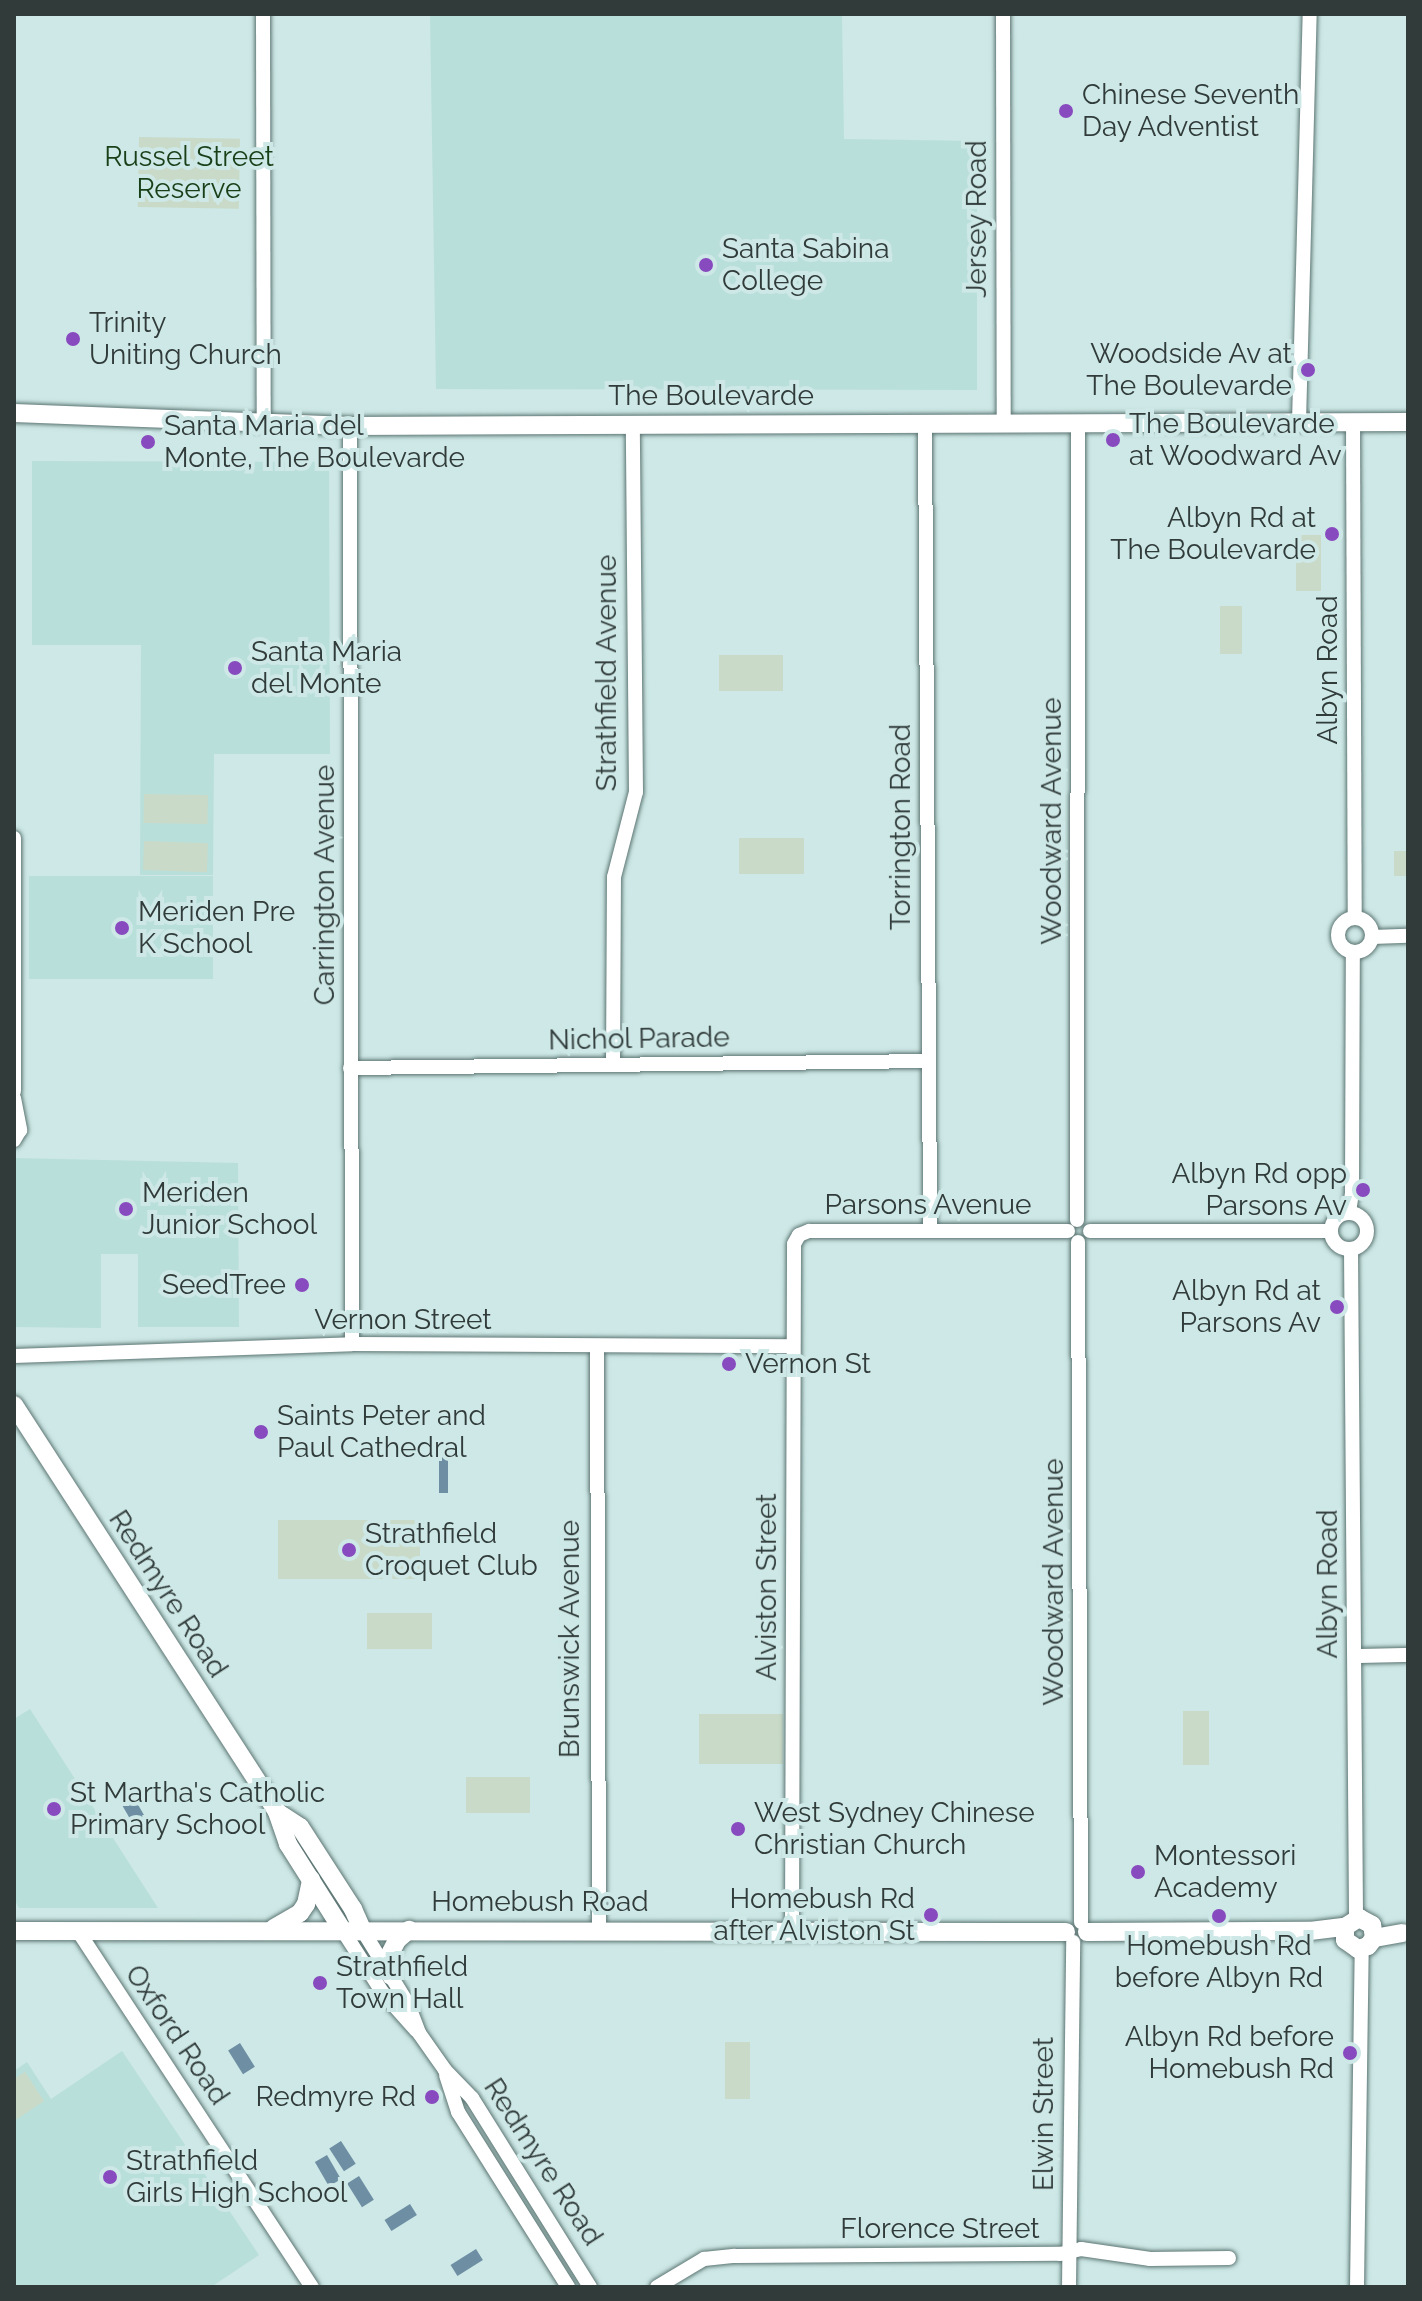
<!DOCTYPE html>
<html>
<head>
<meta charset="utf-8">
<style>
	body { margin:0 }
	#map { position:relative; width:1422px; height:2301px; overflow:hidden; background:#cde8e6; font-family:Raleway,sans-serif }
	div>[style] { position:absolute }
	.built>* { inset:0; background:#b9dfdb; transform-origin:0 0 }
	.green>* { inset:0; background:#c9dac8; transform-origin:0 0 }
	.water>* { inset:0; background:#6d8ea3; transform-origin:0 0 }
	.roads { filter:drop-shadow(0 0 2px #5c7573) drop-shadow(0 0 2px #5c7573) }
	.minor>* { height:14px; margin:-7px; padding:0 7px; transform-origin:7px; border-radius:7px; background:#fff }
	.minor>.ring { margin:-7px; padding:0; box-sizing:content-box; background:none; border:14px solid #fff; border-radius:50% }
	.major>* { height:18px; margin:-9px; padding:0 9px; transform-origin:9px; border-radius:9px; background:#fff }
	.dots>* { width:22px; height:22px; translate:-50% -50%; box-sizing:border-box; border:4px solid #cde8e6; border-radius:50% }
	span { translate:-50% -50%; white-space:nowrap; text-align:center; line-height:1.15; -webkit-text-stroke:8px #cde8e6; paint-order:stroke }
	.poi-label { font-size:28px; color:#303b3a }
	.left { translate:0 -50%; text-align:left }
	.right { translate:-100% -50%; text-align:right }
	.park-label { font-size:28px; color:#183f18 }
	.street-label { font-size:28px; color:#303b3a }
	.frame { position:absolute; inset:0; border:16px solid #303b3a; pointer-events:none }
</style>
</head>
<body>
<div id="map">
	<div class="built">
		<div style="clip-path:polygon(430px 14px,842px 14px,844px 139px,977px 141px,977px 390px,436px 389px)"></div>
		<div style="clip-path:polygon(32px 461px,329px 462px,330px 754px,214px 754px,213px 875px,140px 875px,141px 645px,32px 645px)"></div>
		<div style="left:29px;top:876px;width:184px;height:103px"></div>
		<div style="clip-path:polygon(14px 1158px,238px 1163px,239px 1327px,138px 1327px,138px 1254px,101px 1254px,101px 1328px,14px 1327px)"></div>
		<div style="clip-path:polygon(30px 1709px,158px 1908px,19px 1908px,14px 1899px,14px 1719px)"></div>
		<div style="clip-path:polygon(122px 2051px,259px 2255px,211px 2287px,14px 2287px,14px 2071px,27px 2062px,51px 2099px)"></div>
	</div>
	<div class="green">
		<div style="left:139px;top:137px;width:101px;height:70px;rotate:1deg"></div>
		<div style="left:1296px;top:535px;width:25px;height:56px"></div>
		<div style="left:1220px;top:606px;width:22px;height:48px"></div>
		<div style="left:783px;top:655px;width:36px;height:64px;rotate:90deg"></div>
		<div style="left:144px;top:794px;width:64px;height:29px;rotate:1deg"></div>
		<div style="left:739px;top:838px;width:65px;height:36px"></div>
		<div style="left:144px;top:841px;width:64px;height:29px;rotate:2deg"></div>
		<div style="left:1394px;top:851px;width:14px;height:25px"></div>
		<div style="left:278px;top:1520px;width:142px;height:59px"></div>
		<div style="left:367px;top:1613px;width:65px;height:36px"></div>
		<div style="left:1183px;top:1711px;width:26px;height:54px"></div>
		<div style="left:783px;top:1714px;width:50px;height:84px;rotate:90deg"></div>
		<div style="left:466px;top:1777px;width:64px;height:36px"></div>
		<div style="left:725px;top:2042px;width:25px;height:57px"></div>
		<div style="clip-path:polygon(25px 2072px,44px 2101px,14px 2121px,14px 2079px)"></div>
	</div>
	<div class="water">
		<div style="left:439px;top:1456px;width:9px;height:37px"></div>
		<div style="left:133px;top:1796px;width:28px;height:14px;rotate:60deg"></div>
		<div style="left:240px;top:2043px;width:28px;height:14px;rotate:58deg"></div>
		<div style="left:341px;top:2141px;width:27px;height:14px;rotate:57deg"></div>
		<div style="left:327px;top:2155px;width:28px;height:14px;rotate:60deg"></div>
		<div style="left:359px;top:2176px;width:28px;height:14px;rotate:58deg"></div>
		<div style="left:410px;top:2204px;width:13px;height:30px;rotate:58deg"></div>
		<div style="left:476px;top:2249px;width:13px;height:30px;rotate:58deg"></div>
	</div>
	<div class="roads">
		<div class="minor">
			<div style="left:263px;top:14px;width:410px;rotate:89.9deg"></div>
			<div style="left:1003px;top:14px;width:409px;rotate:89.9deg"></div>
			<div style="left:1353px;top:421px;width:497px;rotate:89.8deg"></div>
			<div style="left:1299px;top:422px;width:408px;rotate:-88.5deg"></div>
			<div style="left:925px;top:424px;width:805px;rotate:89.64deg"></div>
			<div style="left:350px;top:426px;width:918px;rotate:89.88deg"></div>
			<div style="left:14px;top:838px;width:253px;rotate:90deg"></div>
			<div class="ring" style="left:1338px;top:918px;width:20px;height:20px"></div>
			<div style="left:1372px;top:937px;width:36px;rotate:-2deg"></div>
			<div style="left:613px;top:1065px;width:188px;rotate:-89.7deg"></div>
			<div style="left:614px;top:877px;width:88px;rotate:-75.5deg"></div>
			<div style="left:636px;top:792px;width:368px;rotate:-90.5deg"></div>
			<div style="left:350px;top:1068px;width:579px;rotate:-0.69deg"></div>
			<div style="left:14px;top:1098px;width:33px;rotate:79deg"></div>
			<div style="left:20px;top:1130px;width:12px;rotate:121deg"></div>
			<div style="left:1349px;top:1212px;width:19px;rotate:-81deg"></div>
			<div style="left:1352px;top:1193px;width:240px;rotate:-89.8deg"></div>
			<div class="ring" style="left:1331px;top:1213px;width:22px;height:22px"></div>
			<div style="left:1077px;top:1220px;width:797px;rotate:-89.93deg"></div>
			<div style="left:1090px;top:1231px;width:240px"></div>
			<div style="left:1078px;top:1242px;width:680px;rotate:89.75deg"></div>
			<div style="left:1351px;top:1249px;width:669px;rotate:89.57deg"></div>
			<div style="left:597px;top:1347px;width:583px;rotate:89.8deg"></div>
			<div style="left:14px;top:1356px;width:338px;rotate:-2deg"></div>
			<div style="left:352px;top:1344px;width:441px;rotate:0.3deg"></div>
			<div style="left:1355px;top:1656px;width:53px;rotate:-1.1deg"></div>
			<div style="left:78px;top:1931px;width:426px;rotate:56.7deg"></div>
			<div style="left:343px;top:1931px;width:74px;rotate:57.2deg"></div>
			<div style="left:383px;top:1993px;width:50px;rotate:48.3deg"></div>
			<div style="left:363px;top:1931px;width:86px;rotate:58.3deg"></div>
			<div style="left:408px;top:2004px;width:31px;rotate:69deg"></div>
			<div style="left:419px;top:2033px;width:45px;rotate:54.9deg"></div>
			<div style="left:445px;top:2070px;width:39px;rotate:46deg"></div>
			<div style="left:472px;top:2098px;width:223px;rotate:58deg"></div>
			<div style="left:792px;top:1931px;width:687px;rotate:-89.83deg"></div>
			<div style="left:794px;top:1244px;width:10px;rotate:-61deg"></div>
			<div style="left:799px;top:1235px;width:11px;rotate:-22deg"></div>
			<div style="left:809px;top:1231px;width:259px"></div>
			<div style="left:446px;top:2075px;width:39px;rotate:72deg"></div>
			<div style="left:458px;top:2112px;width:207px;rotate:57.8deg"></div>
			<div style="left:657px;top:2287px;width:55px;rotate:-30.8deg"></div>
			<div style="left:704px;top:2259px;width:31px;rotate:-6deg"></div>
			<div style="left:735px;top:2256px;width:325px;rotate:-0.4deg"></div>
			<div style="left:1060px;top:2254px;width:22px;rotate:-13deg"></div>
			<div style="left:1081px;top:2249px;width:70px;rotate:8.2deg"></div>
			<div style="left:1150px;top:2259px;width:79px;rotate:-0.7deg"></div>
			<div style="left:1069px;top:2287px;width:345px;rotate:-89.3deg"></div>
			<div style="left:1357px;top:2287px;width:338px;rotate:-89.2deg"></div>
		</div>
		<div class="major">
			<div style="left:14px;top:413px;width:336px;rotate:2.2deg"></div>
			<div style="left:350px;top:426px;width:1058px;rotate:-0.22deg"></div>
			<div style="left:14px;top:1405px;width:485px;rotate:57.1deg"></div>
			<div style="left:277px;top:1812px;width:34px;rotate:71deg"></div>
			<div style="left:288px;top:1844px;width:103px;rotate:57.7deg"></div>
			<div style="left:277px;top:1812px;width:27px;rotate:33deg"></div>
			<div style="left:300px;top:1827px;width:98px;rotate:57.1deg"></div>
			<div style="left:353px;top:1909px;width:24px;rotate:66deg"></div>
			<div style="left:1345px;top:1927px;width:13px;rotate:90deg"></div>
			<div style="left:1345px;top:1940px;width:16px;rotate:35deg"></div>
			<div style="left:1358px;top:1949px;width:10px;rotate:-17deg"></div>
			<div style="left:1368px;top:1946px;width:10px;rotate:-53deg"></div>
			<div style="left:1374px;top:1938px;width:29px;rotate:-10deg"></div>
			<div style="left:274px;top:1928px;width:30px;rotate:-30deg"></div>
			<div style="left:300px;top:1913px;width:11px;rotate:-56deg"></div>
			<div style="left:306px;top:1904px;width:25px;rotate:-78deg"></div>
			<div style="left:14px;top:1931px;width:1052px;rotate:0.05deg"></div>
			<div style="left:1087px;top:1932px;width:223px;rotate:-0.3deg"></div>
			<div style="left:1310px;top:1931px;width:35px;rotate:-7deg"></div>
			<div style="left:1345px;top:1927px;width:17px;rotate:-33deg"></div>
			<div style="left:1359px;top:1918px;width:15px;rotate:28deg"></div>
			<div style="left:1372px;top:1925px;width:13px;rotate:81deg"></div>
			<div style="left:391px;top:1976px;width:24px;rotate:-90deg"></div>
			<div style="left:391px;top:1952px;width:13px;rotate:-63deg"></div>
			<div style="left:397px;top:1940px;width:16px;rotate:-40deg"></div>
		</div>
	</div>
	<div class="dots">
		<div style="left:1066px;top:111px;background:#884abf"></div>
		<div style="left:706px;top:265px;background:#884abf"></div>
		<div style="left:73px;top:339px;background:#884abf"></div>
		<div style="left:1308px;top:370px;background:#884abf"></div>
		<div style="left:1113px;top:440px;background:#884abf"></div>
		<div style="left:148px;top:442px;background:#884abf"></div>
		<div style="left:1332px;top:534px;background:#884abf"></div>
		<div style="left:235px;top:668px;background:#884abf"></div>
		<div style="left:122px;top:928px;background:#884abf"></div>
		<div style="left:1363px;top:1190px;background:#884abf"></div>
		<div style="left:126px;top:1209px;background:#884abf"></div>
		<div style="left:302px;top:1285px;background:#884abf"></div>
		<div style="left:1337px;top:1307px;background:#884abf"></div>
		<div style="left:729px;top:1364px;background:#884abf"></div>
		<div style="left:261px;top:1432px;background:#884abf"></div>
		<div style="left:349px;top:1550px;background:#884abf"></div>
		<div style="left:54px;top:1809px;background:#884abf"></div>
		<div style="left:738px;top:1829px;background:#884abf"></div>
		<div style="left:1138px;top:1872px;background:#884abf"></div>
		<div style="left:931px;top:1915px;background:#884abf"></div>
		<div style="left:1219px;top:1916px;background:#884abf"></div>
		<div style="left:320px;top:1983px;background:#884abf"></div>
		<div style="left:1350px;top:2053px;background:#884abf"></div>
		<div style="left:432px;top:2097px;background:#884abf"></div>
		<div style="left:110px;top:2177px;background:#884abf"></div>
	</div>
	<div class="poi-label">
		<span class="left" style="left:1082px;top:111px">Chinese Seventh<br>Day Adventist</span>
		<span class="left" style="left:722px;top:265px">Santa Sabina<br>College</span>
		<span class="left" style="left:89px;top:339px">Trinity<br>Uniting Church</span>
		<span class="right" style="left:1292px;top:370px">Woodside Av at<br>The Boulevarde</span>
		<span class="left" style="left:1129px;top:440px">The Boulevarde<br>at Woodward Av</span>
		<span class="left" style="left:164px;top:442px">Santa Maria del<br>Monte, The Boulevarde</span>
		<span class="right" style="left:1316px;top:534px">Albyn Rd at<br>The Boulevarde</span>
		<span class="left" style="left:251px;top:668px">Santa Maria<br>del Monte</span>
		<span class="left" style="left:138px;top:928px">Meriden Pre<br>K School</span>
		<span class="right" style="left:1347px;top:1190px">Albyn Rd opp<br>Parsons Av</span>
		<span class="left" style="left:142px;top:1209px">Meriden<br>Junior School</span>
		<span class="right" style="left:286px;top:1285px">SeedTree</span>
		<span class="right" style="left:1321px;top:1307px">Albyn Rd at<br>Parsons Av</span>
		<span class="left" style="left:745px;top:1364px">Vernon St</span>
		<span class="left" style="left:277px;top:1432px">Saints Peter and<br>Paul Cathedral</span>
		<span class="left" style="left:365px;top:1550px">Strathfield<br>Croquet Club</span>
		<span class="left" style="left:70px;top:1809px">St Martha's Catholic<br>Primary School</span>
		<span class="left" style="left:754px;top:1829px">West Sydney Chinese<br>Christian Church</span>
		<span class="left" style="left:1154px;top:1872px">Montessori<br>Academy</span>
		<span class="right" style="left:915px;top:1915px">Homebush Rd<br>after Alviston St</span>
		<span style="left:1219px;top:1962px">Homebush Rd<br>before Albyn Rd</span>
		<span class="left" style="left:336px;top:1983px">Strathfield<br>Town Hall</span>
		<span class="right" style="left:1334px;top:2053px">Albyn Rd before<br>Homebush Rd</span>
		<span class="right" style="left:416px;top:2097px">Redmyre Rd</span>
		<span class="left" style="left:126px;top:2177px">Strathfield<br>Girls High School</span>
	</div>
	<div class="park-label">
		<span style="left:189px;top:173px">Russel Street<br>Reserve</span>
	</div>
	<div class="street-label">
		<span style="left:977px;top:219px;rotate:-90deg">Jersey Road</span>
		<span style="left:711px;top:396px">The Boulevarde</span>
		<span style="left:1328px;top:670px;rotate:-90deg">Albyn Road</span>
		<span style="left:607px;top:673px;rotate:-90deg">Strathfield Avenue</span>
		<span style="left:1052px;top:821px;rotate:-90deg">Woodward Avenue</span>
		<span style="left:901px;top:827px;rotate:-90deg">Torrington Road</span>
		<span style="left:325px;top:885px;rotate:-90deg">Carrington Avenue</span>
		<span style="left:639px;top:1039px;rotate:-1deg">Nichol Parade</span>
		<span style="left:928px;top:1205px">Parsons Avenue</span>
		<span style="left:403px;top:1320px">Vernon Street</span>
		<span style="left:1054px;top:1582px;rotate:-90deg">Woodward Avenue</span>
		<span style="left:1328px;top:1584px;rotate:-90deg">Albyn Road</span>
		<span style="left:767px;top:1587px;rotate:-90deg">Alviston Street</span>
		<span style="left:168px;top:1594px;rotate:57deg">Redmyre Road</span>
		<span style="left:570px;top:1639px;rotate:-90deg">Brunswick Avenue</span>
		<span style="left:540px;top:1902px">Homebush Road</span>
		<span style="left:177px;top:2035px;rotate:56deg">Oxford Road</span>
		<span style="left:1044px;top:2114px;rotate:-90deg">Elwin Street</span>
		<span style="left:543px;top:2162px;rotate:57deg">Redmyre Road</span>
		<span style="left:940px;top:2229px">Florence Street</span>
	</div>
	<div class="frame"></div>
</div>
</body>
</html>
